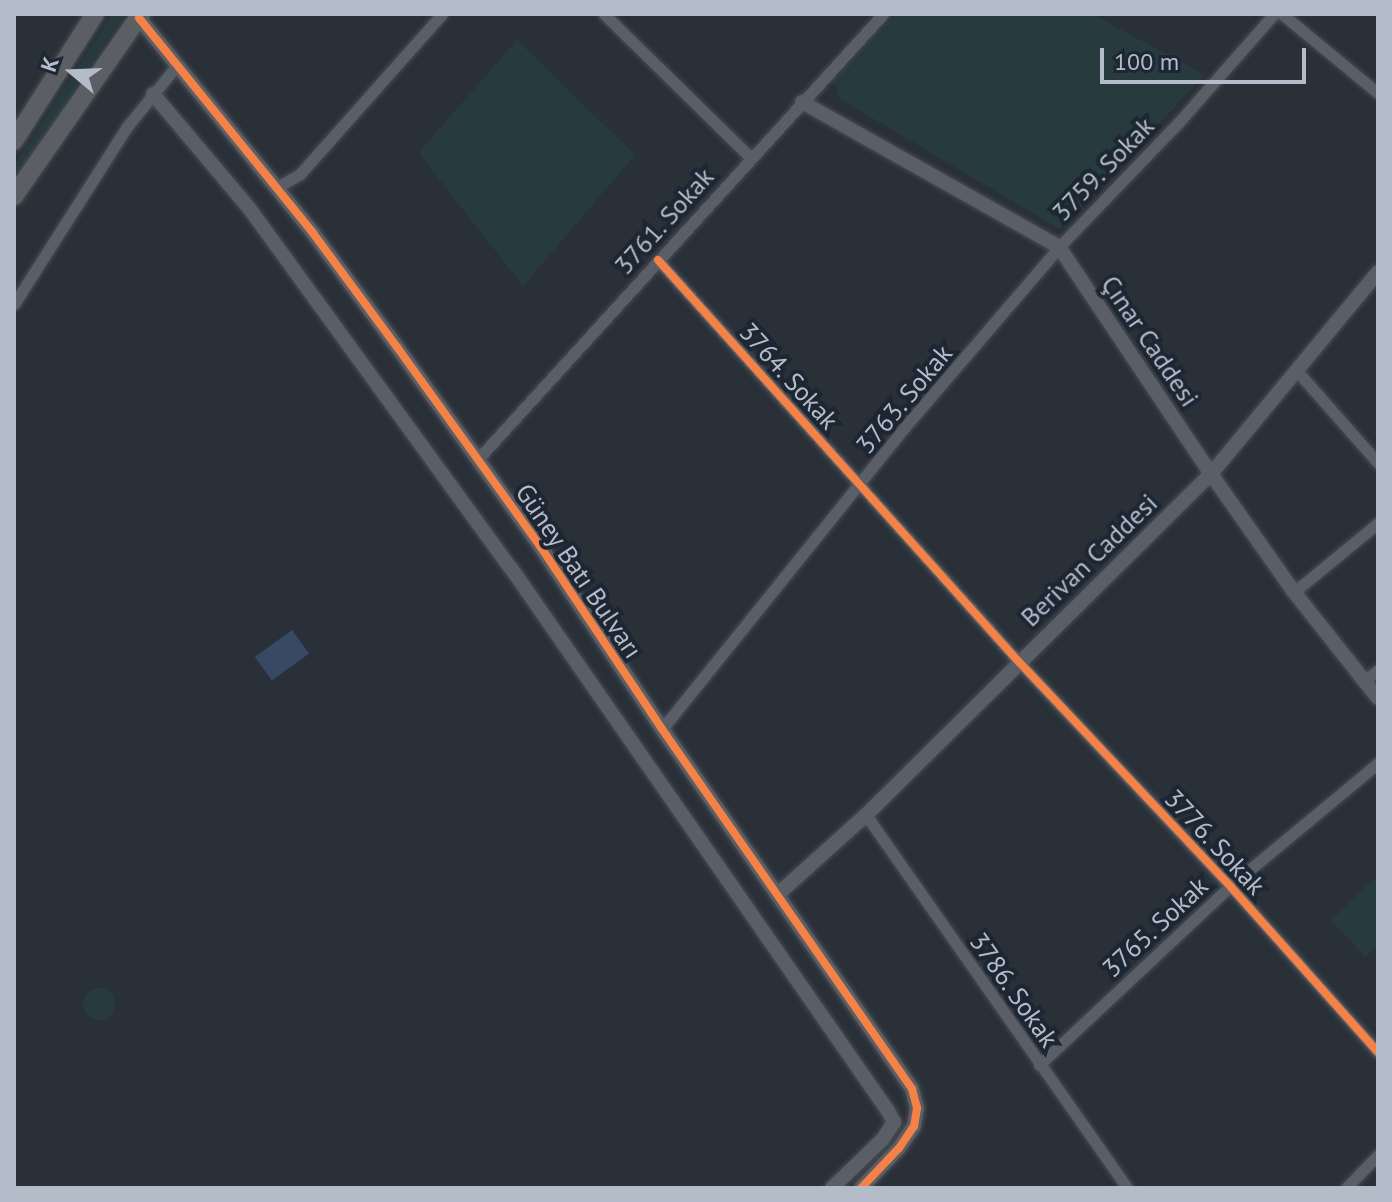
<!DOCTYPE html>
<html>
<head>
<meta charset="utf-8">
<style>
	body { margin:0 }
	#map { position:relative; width:1392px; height:1202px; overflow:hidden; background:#2a3038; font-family:"PT Sans",sans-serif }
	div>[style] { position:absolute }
	.green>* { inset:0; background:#273a3e }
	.round { border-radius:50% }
	.water>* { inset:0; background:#384963; transform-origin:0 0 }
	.roads { filter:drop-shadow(0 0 2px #484c53) drop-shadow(0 0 2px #484c53) }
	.minor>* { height:11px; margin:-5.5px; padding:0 5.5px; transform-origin:5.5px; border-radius:5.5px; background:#5a5e66 }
	.tertiary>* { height:14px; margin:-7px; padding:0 7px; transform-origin:7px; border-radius:7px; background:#5a5e66 }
	.trunk>* { height:18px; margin:-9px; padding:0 9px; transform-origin:9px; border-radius:9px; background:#5b5f64 }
	.cycleway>* { height:8px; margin:-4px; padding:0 4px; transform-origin:4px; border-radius:4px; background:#f48246 }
	span { translate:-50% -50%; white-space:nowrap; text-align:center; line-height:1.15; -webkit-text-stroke:8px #1d2633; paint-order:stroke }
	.street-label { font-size:26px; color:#b4bcc9 }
	.frame { position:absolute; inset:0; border:16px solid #b4bcc9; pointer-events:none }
	.north { position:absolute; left:32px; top:32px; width:80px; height:80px; -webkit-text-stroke:6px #1d2633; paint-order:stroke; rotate:289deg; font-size:22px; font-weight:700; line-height:32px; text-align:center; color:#b4bcc9 }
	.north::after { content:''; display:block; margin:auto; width:28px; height:36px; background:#b4bcc9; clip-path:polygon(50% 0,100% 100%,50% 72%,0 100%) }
	.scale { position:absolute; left:1100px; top:48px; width:206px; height:36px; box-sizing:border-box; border:4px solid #b4bcc9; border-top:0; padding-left:10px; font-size:24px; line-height:28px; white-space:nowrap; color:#b4bcc9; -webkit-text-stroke:6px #1d2633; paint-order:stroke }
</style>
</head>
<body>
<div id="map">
	<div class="green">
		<div style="clip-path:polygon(112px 14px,124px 14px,14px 181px,14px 166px)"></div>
		<div style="clip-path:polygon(896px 14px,1092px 14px,1205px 75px,1060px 229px,840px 99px,833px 81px)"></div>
		<div style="clip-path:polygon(517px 40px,635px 155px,523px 286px,421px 156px,421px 150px)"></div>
		<div style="clip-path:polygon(1374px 878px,1378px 882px,1378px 946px,1365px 957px,1331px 920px)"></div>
		<div class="round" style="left:83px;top:988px;width:32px;height:32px"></div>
	</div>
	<div class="water">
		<div style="left:292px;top:630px;width:29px;height:46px;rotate:54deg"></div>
	</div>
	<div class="roads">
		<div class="minor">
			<div style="left:604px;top:14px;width:206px;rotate:44.4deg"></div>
			<div style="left:1282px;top:14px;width:124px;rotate:39.5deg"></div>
			<div style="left:277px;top:187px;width:26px;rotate:-29deg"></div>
			<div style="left:300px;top:174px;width:214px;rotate:-48.4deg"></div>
			<div style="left:658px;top:260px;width:540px;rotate:48.08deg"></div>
			<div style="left:1019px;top:662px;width:308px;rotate:46.7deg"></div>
			<div style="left:1230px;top:886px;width:222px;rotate:48.3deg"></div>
			<div style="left:14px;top:304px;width:209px;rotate:-57.5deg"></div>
			<div style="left:126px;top:128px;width:82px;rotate:-50.9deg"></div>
			<div style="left:1297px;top:371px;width:123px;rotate:48.6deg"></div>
			<div style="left:478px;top:459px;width:602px;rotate:-47.69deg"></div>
			<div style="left:1294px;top:592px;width:109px;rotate:-39.4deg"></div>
			<div style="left:1364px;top:681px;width:18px;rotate:-38deg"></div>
			<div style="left:662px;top:729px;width:386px;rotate:-51.2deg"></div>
			<div style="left:904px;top:428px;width:238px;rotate:-49.4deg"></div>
			<div style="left:1059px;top:247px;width:173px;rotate:-46.2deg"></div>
			<div style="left:1179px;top:122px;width:144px;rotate:-48.7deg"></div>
			<div style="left:866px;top:815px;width:455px;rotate:55deg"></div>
			<div style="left:1039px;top:1065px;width:262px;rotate:-43.1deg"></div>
			<div style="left:1230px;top:886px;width:192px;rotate:-39.7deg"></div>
			<div style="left:1346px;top:1188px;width:46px;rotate:-45.9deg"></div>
		</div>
		<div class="tertiary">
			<div style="left:139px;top:18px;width:277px;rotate:51deg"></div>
			<div style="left:313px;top:233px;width:142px;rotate:53.6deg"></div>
			<div style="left:397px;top:347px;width:245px;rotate:54.3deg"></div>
			<div style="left:540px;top:546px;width:220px;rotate:56.3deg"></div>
			<div style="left:662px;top:729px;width:438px;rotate:55.2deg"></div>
			<div style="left:912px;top:1089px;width:20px;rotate:75deg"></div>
			<div style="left:917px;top:1108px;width:18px;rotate:99deg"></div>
			<div style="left:914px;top:1126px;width:27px;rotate:124deg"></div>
			<div style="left:899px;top:1148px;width:55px;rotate:133.5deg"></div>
			<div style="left:153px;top:94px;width:149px;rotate:49.9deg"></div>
			<div style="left:249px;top:208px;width:445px;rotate:54deg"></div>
			<div style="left:511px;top:568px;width:661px;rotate:55.23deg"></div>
			<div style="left:888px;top:1111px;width:13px;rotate:61deg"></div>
			<div style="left:894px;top:1122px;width:20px;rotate:123deg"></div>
			<div style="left:883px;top:1139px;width:71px;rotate:136.1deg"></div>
			<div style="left:802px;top:102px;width:295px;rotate:29.4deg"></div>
			<div style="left:1059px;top:247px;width:273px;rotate:56.2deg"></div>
			<div style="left:1211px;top:474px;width:144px;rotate:54.9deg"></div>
			<div style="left:1294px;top:592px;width:135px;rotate:51.6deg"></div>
			<div style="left:777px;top:895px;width:120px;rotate:-42deg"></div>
			<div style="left:866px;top:815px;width:485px;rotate:-44.7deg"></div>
			<div style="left:1211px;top:474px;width:262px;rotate:-50.4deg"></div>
		</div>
		<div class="trunk">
			<div style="left:14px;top:141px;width:151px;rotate:-57.5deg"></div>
			<div style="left:14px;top:196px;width:222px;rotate:-55.1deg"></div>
		</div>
	</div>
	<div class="cycleway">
		<div style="left:139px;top:18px;width:277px;rotate:51deg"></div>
		<div style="left:313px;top:233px;width:142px;rotate:53.6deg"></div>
		<div style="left:397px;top:347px;width:245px;rotate:54.3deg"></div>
		<div style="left:540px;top:546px;width:220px;rotate:56.3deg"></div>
		<div style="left:662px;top:729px;width:438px;rotate:55.2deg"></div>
		<div style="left:912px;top:1089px;width:20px;rotate:75deg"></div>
		<div style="left:917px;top:1108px;width:18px;rotate:99deg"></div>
		<div style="left:914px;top:1126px;width:27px;rotate:124deg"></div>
		<div style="left:899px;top:1148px;width:55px;rotate:133.5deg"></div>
		<div style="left:658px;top:260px;width:540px;rotate:48.08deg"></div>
		<div style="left:1019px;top:662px;width:308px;rotate:46.7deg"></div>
		<div style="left:1230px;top:886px;width:222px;rotate:48.3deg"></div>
	</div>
	<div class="street-label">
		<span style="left:1103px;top:169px;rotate:-46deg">3759. Sokak</span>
		<span style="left:664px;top:221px;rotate:-48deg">3761. Sokak</span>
		<span style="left:1150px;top:341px;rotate:56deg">Çınar Caddesi</span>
		<span style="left:789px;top:376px;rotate:48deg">3764. Sokak</span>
		<span style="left:904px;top:399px;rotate:-50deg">3763. Sokak</span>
		<span style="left:1089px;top:560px;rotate:-44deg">Berivan Caddesi</span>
		<span style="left:579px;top:571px;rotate:56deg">Güney Batı Bulvarı</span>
		<span style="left:1215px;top:842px;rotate:47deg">3776. Sokak</span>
		<span style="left:1155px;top:927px;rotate:-43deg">3765. Sokak</span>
		<span style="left:1014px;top:990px;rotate:55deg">3786. Sokak</span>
	</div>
	<div class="frame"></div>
	<div class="north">K</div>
	<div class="scale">100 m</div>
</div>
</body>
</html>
